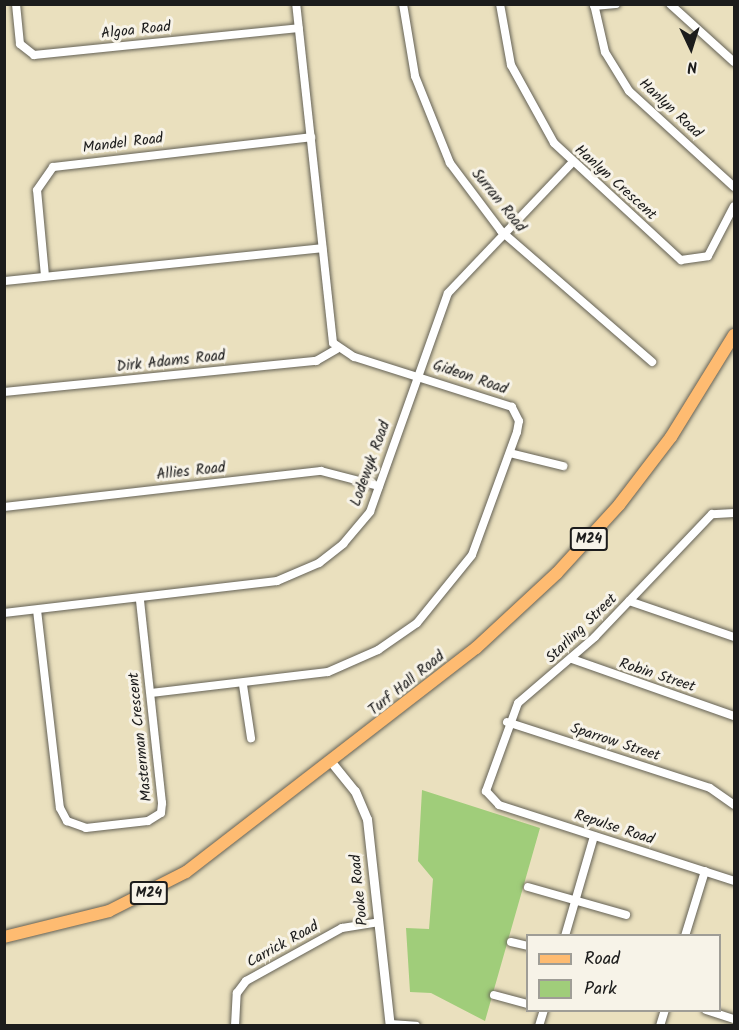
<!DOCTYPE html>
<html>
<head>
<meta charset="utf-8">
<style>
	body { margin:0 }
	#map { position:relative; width:739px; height:1030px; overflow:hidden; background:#eae0be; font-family:Kalam,sans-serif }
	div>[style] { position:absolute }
	.green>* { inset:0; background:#a0cd7a }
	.roads { filter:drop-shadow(0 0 2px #646155) drop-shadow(0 0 2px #646155) }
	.minor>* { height:8px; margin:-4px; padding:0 4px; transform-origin:4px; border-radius:4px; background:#fff }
	.tertiary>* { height:9px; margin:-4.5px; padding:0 4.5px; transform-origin:4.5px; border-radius:4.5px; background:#fff }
	.primary>* { height:12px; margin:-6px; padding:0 6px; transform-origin:6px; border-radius:6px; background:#febb71 }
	span { translate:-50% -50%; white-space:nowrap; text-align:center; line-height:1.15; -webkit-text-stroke:6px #f7f3e8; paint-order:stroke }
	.shield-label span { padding:2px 4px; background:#f7f3e8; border:2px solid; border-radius:4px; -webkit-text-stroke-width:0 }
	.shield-label { font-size:14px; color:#1c1c1c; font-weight:700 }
	.street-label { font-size:15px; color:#1c1c1c }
	.frame { position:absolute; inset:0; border:6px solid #1c1c1c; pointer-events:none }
	.legend { position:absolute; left:526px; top:934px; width:195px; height:78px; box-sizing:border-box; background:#f7f3e8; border:2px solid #9f9d96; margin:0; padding:8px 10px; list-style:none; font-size:18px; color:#1c1c1c }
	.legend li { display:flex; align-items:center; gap:12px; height:30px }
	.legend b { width:30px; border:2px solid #9f9d96 }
	.north { position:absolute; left:661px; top:18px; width:60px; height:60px; -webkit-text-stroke:4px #f7f3e8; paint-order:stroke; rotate:176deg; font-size:16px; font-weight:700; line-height:24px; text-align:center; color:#1c1c1c }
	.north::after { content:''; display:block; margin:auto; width:21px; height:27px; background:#1c1c1c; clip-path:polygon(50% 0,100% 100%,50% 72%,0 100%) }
</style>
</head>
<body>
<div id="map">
	<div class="green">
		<div style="clip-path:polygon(422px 790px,540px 828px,485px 1021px,431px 993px,410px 992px,406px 928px,429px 929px,433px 879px,418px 861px)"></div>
	</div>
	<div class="roads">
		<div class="minor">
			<div style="left:16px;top:4px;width:40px;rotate:84.3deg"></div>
			<div style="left:20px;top:44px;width:18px;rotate:38deg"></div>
			<div style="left:34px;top:55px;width:266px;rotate:-5.8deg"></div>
			<div style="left:403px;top:4px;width:73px;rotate:80.5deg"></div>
			<div style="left:415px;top:76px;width:94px;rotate:68.1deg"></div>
			<div style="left:450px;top:163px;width:85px;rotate:53.1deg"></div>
			<div style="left:501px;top:231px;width:200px;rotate:40.9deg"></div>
			<div style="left:500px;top:4px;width:62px;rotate:79.8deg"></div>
			<div style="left:511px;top:65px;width:89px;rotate:61.1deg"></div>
			<div style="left:554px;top:143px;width:173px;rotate:42.7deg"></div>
			<div style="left:681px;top:260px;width:27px;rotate:-8deg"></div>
			<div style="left:708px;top:256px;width:56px;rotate:-62.5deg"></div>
			<div style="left:594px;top:4px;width:49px;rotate:77.1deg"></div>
			<div style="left:605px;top:52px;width:46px;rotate:58.4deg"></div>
			<div style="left:629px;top:91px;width:142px;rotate:42.4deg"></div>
			<div style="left:670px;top:4px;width:86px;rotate:42.2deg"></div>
			<div style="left:594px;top:6px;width:22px;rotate:-5deg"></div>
			<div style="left:45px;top:276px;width:86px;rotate:-95.3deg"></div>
			<div style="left:37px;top:190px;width:28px;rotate:-55deg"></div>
			<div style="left:53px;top:167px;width:260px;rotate:-6.6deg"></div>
			<div style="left:4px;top:281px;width:320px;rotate:-5.9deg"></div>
			<div style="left:4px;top:392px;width:314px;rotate:-5.7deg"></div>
			<div style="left:316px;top:361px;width:24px;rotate:-30deg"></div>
			<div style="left:510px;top:453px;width:55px;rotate:13.8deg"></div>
			<div style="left:4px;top:507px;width:319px;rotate:-6.5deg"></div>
			<div style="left:321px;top:471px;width:60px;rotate:14.5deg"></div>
			<div style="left:734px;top:513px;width:22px;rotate:177deg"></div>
			<div style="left:712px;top:514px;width:170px;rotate:133.6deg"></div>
			<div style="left:595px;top:637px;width:101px;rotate:139.4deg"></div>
			<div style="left:518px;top:703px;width:94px;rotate:110deg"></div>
			<div style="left:486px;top:791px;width:19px;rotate:47deg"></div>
			<div style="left:499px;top:805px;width:247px;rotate:17.9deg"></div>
			<div style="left:629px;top:601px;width:111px;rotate:18.9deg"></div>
			<div style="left:37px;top:610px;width:199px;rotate:83.4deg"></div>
			<div style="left:60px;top:808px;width:15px;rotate:62deg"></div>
			<div style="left:67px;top:821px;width:20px;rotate:20deg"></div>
			<div style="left:86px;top:828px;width:62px;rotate:-6.4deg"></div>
			<div style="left:148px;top:821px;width:15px;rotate:-32deg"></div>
			<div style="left:161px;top:813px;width:10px;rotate:-84deg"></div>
			<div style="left:162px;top:803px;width:205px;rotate:-96.2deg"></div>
			<div style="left:4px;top:613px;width:275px;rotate:-6.7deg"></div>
			<div style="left:277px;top:581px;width:46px;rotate:-23.2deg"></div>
			<div style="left:319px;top:563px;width:31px;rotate:-38deg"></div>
			<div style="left:343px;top:544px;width:42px;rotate:-49.8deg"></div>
			<div style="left:370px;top:512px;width:232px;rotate:-70.4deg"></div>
			<div style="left:448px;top:293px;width:178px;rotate:-46.4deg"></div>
			<div style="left:572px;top:659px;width:172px;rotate:19.4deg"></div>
			<div style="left:243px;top:685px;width:54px;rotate:81.4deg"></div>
			<div style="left:151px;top:693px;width:178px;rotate:-6.8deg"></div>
			<div style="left:328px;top:672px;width:55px;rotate:-23.7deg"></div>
			<div style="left:378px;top:650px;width:47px;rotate:-34.7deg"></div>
			<div style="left:417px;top:623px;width:87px;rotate:-51deg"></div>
			<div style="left:472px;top:555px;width:131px;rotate:-69.9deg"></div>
			<div style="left:517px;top:432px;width:11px;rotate:-80deg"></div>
			<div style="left:519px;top:421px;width:16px;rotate:-117deg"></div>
			<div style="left:512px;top:407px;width:166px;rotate:-162.4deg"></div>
			<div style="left:354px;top:357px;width:25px;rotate:-146deg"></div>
			<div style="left:333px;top:343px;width:341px;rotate:-96.2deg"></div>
			<div style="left:507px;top:722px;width:213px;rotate:18deg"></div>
			<div style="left:710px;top:788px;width:29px;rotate:35deg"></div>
			<div style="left:528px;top:887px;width:102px;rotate:15.9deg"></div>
			<div style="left:565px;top:936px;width:104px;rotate:-73.8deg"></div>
			<div style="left:685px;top:936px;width:68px;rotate:-72.9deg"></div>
			<div style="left:511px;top:942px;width:17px;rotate:13deg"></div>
			<div style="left:494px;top:995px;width:35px;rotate:15deg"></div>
			<div style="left:706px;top:1010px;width:29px;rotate:18deg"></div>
			<div style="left:390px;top:1024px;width:26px;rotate:4deg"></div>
			<div style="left:235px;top:1026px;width:33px;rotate:-87deg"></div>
			<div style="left:237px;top:993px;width:15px;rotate:-53deg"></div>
			<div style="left:246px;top:981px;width:110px;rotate:-28.9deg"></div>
			<div style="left:342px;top:928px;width:36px;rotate:-9deg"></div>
			<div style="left:539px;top:1026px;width:17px;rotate:-73deg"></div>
			<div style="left:660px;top:1026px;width:17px;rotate:-73deg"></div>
		</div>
		<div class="tertiary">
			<div style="left:332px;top:763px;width:36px;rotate:51deg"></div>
			<div style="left:355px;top:791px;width:30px;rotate:67deg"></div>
			<div style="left:367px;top:819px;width:208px;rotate:83.7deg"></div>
		</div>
		<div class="primary">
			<div style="left:4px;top:937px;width:108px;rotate:-13.9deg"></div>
			<div style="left:109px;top:911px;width:86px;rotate:-26.9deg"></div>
			<div style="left:186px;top:872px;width:366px;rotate:-37.7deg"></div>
			<div style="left:476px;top:648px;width:110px;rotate:-42.8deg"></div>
			<div style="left:557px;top:573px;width:92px;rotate:-47.6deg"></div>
			<div style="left:619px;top:505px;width:86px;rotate:-52.6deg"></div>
			<div style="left:671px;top:437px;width:120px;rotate:-58.3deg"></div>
		</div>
	</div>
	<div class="shield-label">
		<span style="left:589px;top:539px">M24</span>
		<span style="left:149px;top:893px">M24</span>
	</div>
	<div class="street-label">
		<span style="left:136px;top:31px;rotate:-6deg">Algoa Road</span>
		<span style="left:670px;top:109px;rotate:43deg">Hanlyn Road</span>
		<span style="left:123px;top:144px;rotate:-7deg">Mandel Road</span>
		<span style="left:615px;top:183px;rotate:42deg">Hanlyn Crescent</span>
		<span style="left:498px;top:201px;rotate:51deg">Surran Road</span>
		<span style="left:171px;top:362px;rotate:-6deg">Dirk Adams Road</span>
		<span style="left:470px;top:378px;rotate:19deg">Gideon Road</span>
		<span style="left:371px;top:464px;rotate:-70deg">Lodewyk Road</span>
		<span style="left:191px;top:472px;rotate:-6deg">Allies Road</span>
		<span style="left:582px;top:629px;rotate:-44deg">Starling Street</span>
		<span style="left:657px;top:676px;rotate:18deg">Robin Street</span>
		<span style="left:407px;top:684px;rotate:-39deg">Turf Hall Road</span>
		<span style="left:141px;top:737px;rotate:-96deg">Masterman Crescent</span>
		<span style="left:615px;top:743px;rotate:18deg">Sparrow Street</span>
		<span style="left:614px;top:828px;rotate:18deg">Repulse Road</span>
		<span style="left:360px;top:890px;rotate:-96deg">Pooke Road</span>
		<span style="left:283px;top:945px;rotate:-29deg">Carrick Road</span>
	</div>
	<div class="frame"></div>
	<ul class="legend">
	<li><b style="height:8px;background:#febb71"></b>Road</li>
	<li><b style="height:16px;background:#a0cd7a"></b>Park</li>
	</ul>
	<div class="north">N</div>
</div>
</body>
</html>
